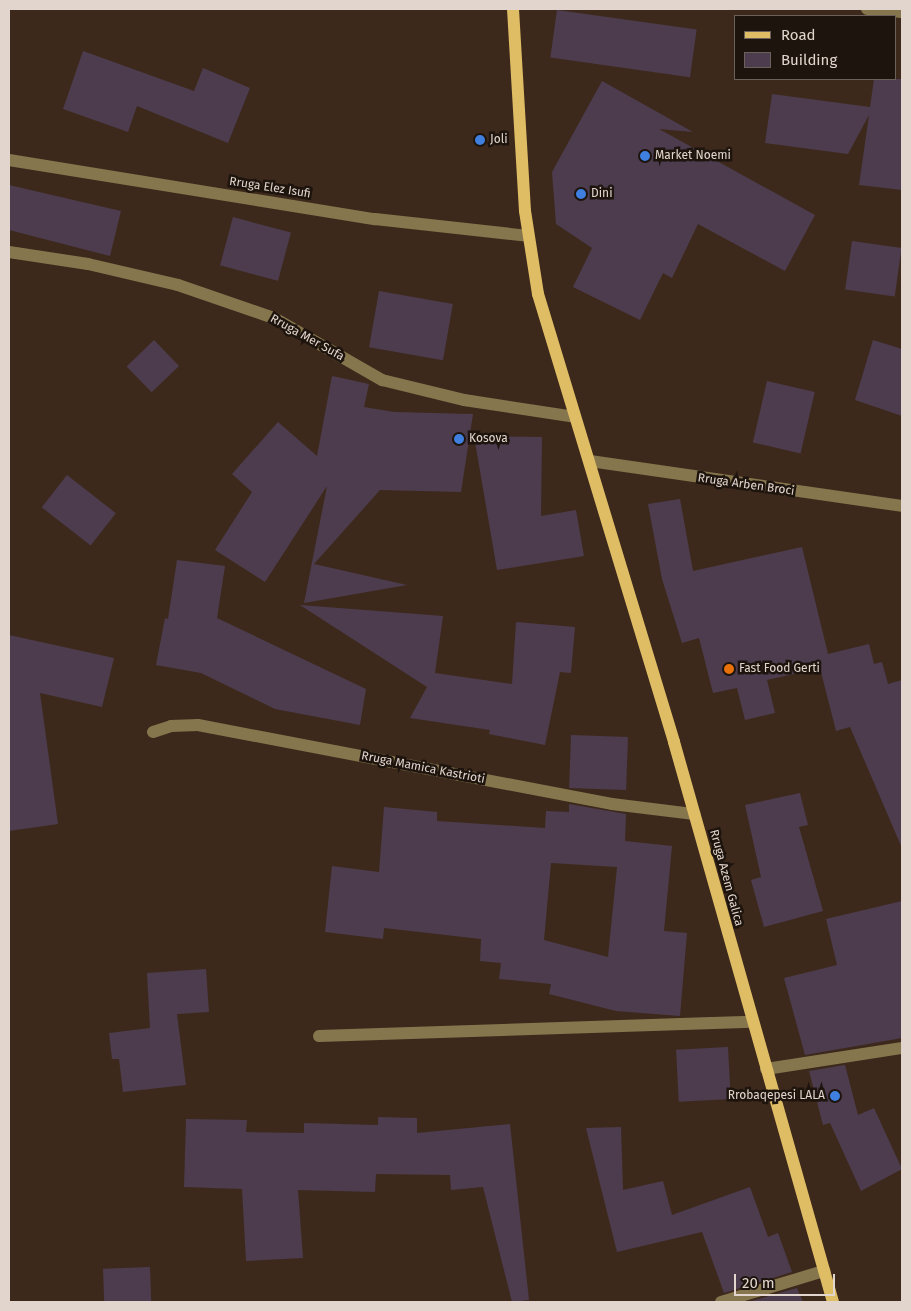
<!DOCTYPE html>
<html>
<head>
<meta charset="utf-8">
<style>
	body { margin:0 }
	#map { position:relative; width:911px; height:1311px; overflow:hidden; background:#3d291c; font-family:"Fira Sans",sans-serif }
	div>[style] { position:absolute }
	.building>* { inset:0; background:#4c3c4e; transform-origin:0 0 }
	.minor>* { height:12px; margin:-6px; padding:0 6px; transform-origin:6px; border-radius:6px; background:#86764d }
	.major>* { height:12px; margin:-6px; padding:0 6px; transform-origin:6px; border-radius:6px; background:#dfbd64 }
	.dots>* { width:14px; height:14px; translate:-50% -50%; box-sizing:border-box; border:2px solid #1d140e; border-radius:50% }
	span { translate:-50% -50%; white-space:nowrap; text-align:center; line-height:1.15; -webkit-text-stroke:5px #1d140e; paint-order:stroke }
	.poi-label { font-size:12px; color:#e2d5cd }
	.left { translate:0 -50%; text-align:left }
	.right { translate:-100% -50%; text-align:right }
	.street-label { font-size:12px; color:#e2d5cd }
	.frame { position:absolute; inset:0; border:10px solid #e2d5cd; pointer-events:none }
	.legend { position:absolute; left:734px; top:15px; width:162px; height:65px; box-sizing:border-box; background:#1d140e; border:1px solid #6c615a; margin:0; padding:6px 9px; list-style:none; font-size:15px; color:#e2d5cd }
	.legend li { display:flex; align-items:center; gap:10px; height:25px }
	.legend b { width:25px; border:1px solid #6c615a }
	.scale { position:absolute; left:734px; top:1274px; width:101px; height:22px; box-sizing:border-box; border:2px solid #e2d5cd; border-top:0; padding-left:6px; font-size:15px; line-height:18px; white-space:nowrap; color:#e2d5cd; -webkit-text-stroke:4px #1d140e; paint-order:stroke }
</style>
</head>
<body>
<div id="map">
	<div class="building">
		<div style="left:557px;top:10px;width:141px;height:48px;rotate:8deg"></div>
		<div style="clip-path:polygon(83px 51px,194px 91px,203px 68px,250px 88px,228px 143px,137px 106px,128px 132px,63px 109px)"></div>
		<div style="clip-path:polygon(874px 79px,902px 79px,902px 190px,859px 185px,869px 115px,848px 154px,765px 143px,772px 94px,870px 107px)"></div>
		<div style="clip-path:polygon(602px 81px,693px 132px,659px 129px,815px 215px,785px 271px,698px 224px,672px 278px,663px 273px,640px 320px,573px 287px,592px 248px,556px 224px,552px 172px)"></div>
		<div style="clip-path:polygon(9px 185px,121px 211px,110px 256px,9px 230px)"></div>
		<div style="left:233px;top:217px;width:60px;height:50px;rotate:15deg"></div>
		<div style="left:852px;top:241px;width:50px;height:49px;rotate:8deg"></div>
		<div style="left:379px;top:291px;width:75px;height:57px;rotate:10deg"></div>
		<div style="left:154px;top:340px;width:36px;height:38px;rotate:46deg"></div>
		<div style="clip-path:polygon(873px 340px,902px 349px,902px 416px,855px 400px)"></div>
		<div style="clip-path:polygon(332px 376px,369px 384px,364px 407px,394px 412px,473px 414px,461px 492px,380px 490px,314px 564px,407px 585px,304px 603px,327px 486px,265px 582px,215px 550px,252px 492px,232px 474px,278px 422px,317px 456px)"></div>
		<div style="left:767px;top:381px;width:49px;height:63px;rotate:13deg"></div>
		<div style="clip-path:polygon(474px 436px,542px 437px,541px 516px,576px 510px,584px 556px,497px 570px)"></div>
		<div style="left:67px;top:475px;width:62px;height:41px;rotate:38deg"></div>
		<div style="clip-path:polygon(680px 499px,693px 571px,802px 547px,828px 654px,869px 644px,874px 664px,882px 662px,888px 684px,902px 680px,902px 848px,850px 727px,836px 731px,820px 668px,767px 680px,775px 713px,745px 720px,737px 688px,713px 693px,699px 638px,682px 643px,662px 579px,648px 504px)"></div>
		<div style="clip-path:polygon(177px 560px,225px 566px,217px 618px,366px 689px,360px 725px,275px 709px,201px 673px,156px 665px,165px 618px,168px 619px)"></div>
		<div style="clip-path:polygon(300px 605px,443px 616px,435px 673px,512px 684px,516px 622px,575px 627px,571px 673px,560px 672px,545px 745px,489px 734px,490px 730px,410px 718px,427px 687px)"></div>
		<div style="clip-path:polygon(9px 635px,114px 658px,102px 707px,40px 693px,58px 824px,9px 831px)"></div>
		<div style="left:571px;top:735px;width:57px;height:53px;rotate:2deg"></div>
		<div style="clip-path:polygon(800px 793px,808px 825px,799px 827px,823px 911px,764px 927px,751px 880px,761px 877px,745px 805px)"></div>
		<div style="clip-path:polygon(evenodd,569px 804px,626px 814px,625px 841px,672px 846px,664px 931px,687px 933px,680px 1016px,616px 1011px,549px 994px,551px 984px,499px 979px,501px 963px,480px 961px,481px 939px,384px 928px,383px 939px,325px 932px,332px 866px,379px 872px,384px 807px,437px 812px,437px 821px,545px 828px,546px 811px,569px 812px,569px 804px,551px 863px,617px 867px,608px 957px,544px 940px,551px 863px)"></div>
		<div style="clip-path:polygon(902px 901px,902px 1038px,805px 1055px,784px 978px,837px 965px,826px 919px)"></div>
		<div style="clip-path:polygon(206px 969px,209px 1012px,177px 1014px,186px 1085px,123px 1092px,119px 1059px,112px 1059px,109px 1033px,150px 1028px,147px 973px)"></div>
		<div style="left:728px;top:1047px;width:52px;height:52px;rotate:87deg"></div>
		<div style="clip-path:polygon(845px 1065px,858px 1115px,874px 1108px,902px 1169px,861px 1191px,830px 1123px,823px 1125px,809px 1071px)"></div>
		<div style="clip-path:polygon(378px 1117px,417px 1118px,417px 1133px,510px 1124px,529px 1300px,512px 1302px,483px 1187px,451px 1190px,450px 1175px,376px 1174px,375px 1192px,298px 1190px,303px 1258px,246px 1261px,242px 1189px,184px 1187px,186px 1119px,247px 1120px,246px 1132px,304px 1133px,304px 1123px,378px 1125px)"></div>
		<div style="clip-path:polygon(621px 1127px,623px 1190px,663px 1181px,672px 1215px,750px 1187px,768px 1237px,778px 1233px,792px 1272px,724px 1293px,702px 1232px,617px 1252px,586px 1128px)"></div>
		<div style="left:150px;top:1267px;width:35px;height:47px;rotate:88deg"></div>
		<div style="clip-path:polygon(797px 1288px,803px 1302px,748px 1302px)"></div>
	</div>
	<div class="minor">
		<div style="left:867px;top:9px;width:35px;rotate:5deg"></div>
		<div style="left:9px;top:160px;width:371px;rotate:9.2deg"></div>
		<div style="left:375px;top:219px;width:154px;rotate:6.3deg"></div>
		<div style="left:9px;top:252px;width:80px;rotate:8.6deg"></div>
		<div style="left:88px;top:264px;width:92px;rotate:13.1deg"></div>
		<div style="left:178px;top:285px;width:102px;rotate:19deg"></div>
		<div style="left:274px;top:318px;width:125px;rotate:29.9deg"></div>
		<div style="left:382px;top:380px;width:84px;rotate:13.7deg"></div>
		<div style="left:464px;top:400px;width:112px;rotate:8.7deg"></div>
		<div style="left:590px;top:461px;width:315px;rotate:8.2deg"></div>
		<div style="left:153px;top:732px;width:19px;rotate:-18deg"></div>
		<div style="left:171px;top:726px;width:27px;rotate:-2deg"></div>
		<div style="left:198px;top:725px;width:421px;rotate:10.8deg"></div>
		<div style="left:612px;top:804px;width:83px;rotate:7deg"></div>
		<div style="left:319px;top:1036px;width:433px;rotate:-1.9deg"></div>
		<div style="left:766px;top:1069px;width:138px;rotate:-8.8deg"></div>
		<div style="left:721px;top:1302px;width:108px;rotate:-16.8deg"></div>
	</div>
	<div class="major">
		<div style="left:513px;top:9px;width:202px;rotate:86.6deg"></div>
		<div style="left:525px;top:211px;width:84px;rotate:81.1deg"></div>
		<div style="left:538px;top:294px;width:468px;rotate:73.1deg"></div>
		<div style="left:674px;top:742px;width:582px;rotate:74.15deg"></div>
	</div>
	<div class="dots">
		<div style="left:480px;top:140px;background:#3f7fe0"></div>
		<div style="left:645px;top:156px;background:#3f7fe0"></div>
		<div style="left:581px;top:194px;background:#3f7fe0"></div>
		<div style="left:459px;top:439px;background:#3f7fe0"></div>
		<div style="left:729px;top:669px;background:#e8710a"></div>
		<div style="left:835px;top:1096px;background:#3f7fe0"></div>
	</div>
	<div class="poi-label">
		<span class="left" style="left:490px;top:140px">Joli</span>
		<span class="left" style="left:655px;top:156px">Market Noemi</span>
		<span class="left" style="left:591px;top:194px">Dini</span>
		<span class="left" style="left:469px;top:439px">Kosova</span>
		<span class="left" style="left:739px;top:669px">Fast Food Gerti</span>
		<span class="right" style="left:825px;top:1096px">Rrobaqepesi LALA</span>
	</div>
	<div class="street-label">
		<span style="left:270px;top:188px;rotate:9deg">Rruga Elez Isufi</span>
		<span style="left:307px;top:338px;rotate:29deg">Rruga Mer Sufa</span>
		<span style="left:746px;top:485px;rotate:8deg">Rruga Arben Broci</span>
		<span style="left:423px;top:768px;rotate:11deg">Rruga Mamica Kastrioti</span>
		<span style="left:726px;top:878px;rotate:75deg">Rruga Azem Galica</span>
	</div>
	<div class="frame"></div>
	<ul class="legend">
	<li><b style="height:6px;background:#dfbd64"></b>Road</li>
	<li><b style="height:14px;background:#4c3c4e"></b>Building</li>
	</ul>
	<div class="scale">20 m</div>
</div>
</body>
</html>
